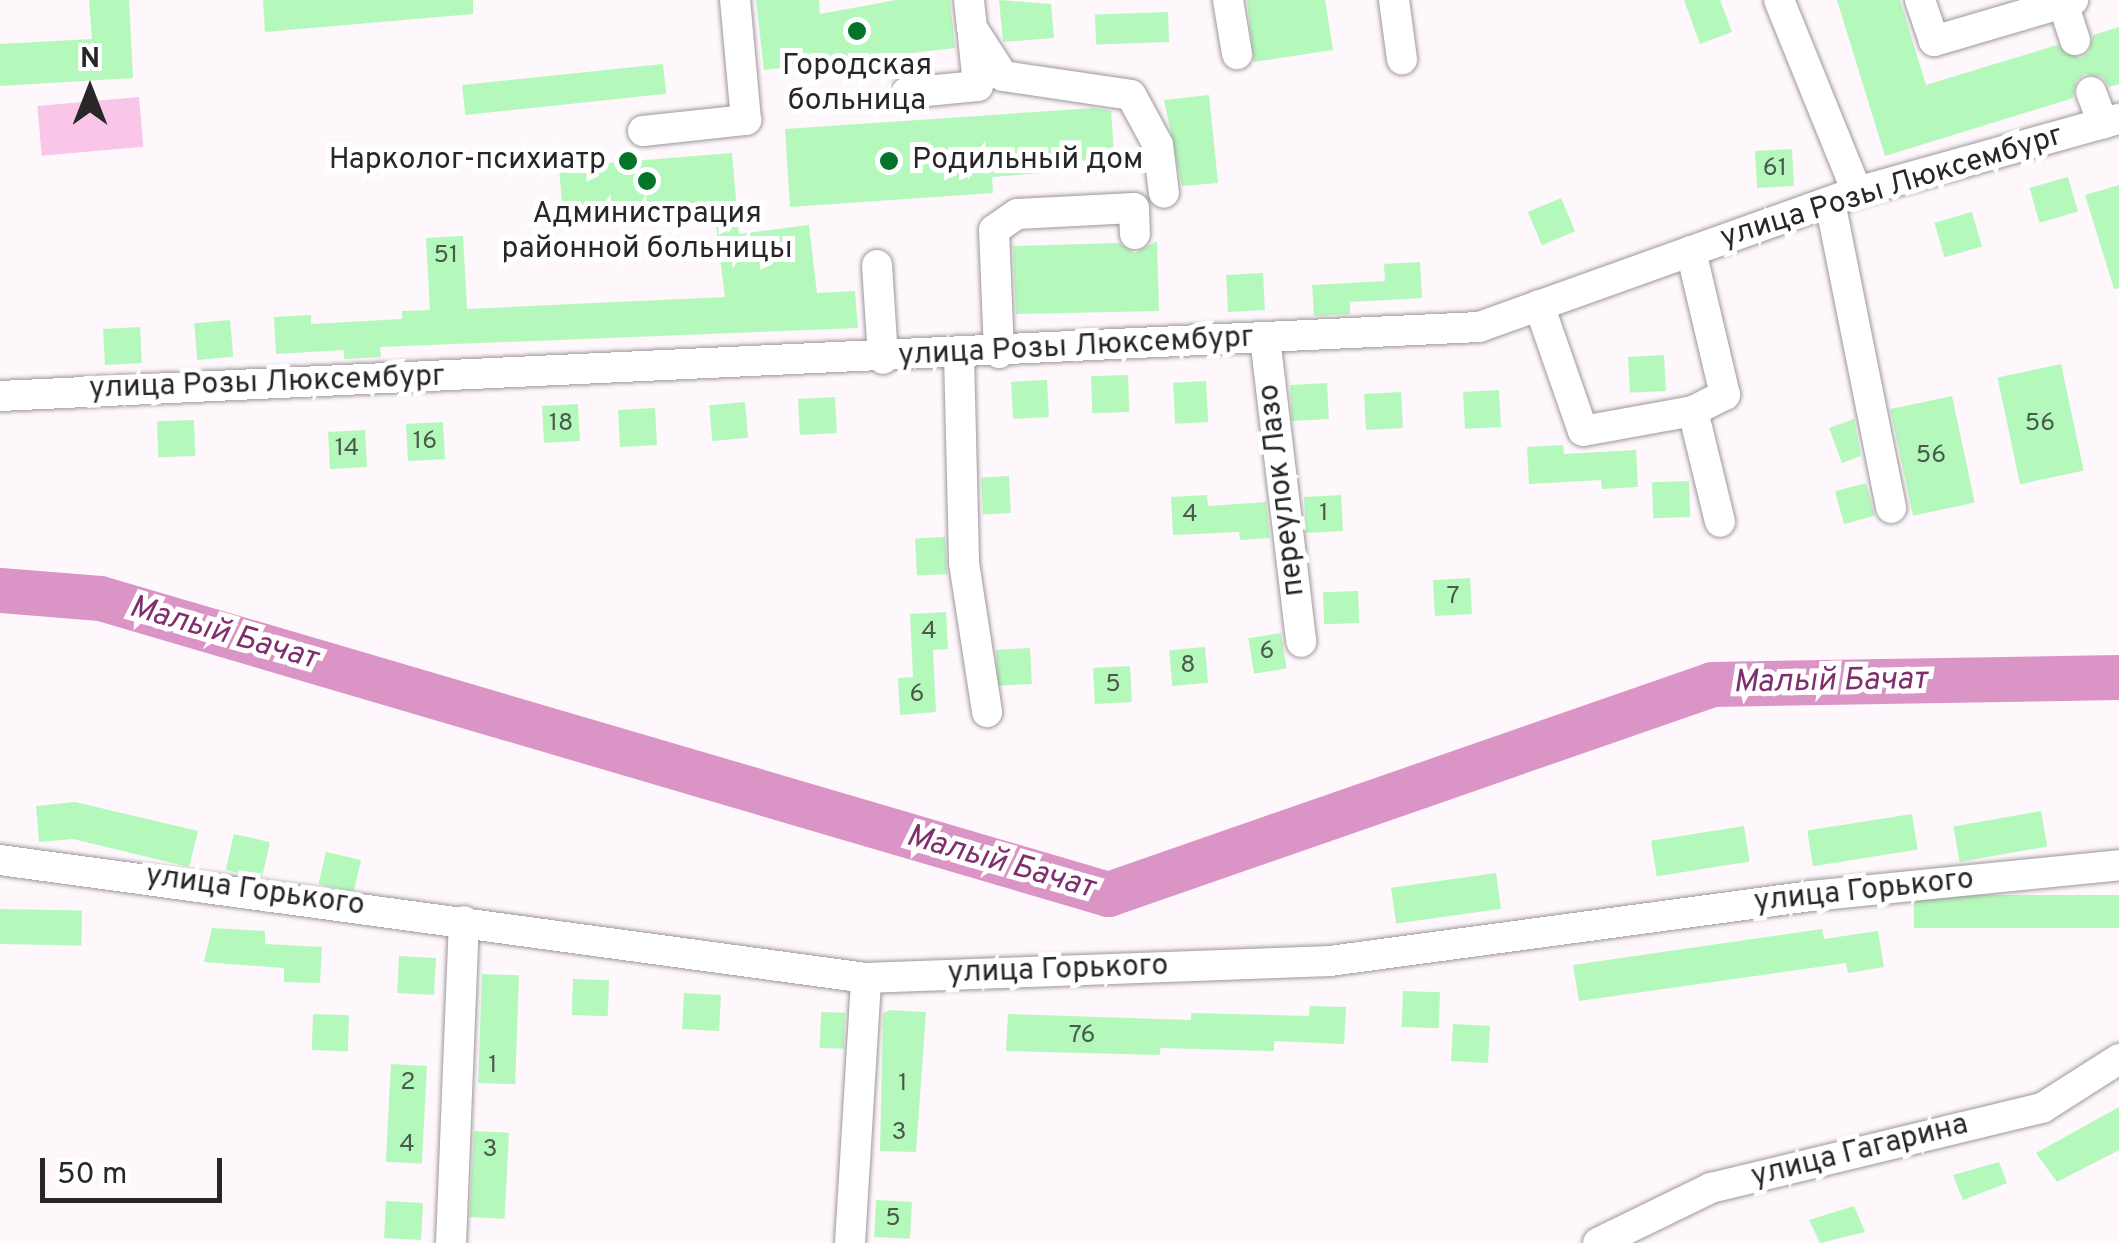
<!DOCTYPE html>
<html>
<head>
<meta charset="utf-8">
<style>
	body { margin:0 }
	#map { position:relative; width:2119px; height:1243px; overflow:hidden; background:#fef7fc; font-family:Overpass,sans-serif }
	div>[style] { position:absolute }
	.green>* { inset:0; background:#f9c6e9; transform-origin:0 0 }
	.river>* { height:45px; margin:-22.5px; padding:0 22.5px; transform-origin:22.5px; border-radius:22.5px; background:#da94c6 }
	.building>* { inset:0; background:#b5f8bc; transform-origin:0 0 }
	.roads { filter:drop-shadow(0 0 2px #9d979b) drop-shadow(0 0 2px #9d979b) }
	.minor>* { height:30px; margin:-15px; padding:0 15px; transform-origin:15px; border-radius:15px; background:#fff }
	.dots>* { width:28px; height:28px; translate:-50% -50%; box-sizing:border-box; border:5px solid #fff; border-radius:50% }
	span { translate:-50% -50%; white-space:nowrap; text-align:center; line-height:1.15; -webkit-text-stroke:10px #fff; paint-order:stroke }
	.number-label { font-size:25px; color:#4b5a4c }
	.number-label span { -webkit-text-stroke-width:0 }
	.poi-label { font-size:30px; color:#282627 }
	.right { translate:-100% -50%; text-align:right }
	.left { translate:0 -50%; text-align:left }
	.street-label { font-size:30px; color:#282627 }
	.water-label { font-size:32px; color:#802f6e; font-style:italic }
	.north { position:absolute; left:40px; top:40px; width:100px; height:100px; -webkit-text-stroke:8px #fff; paint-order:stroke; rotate:0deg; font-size:28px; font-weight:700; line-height:40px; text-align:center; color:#282627 }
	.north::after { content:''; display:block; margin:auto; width:35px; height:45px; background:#282627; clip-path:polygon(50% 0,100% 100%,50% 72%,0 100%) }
	.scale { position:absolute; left:40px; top:1158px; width:182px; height:45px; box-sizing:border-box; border:5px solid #282627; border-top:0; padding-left:12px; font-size:30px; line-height:35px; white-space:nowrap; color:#282627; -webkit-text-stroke:8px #fff; paint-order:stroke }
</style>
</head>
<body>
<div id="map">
	<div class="green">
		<div style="left:139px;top:97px;width:50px;height:102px;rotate:85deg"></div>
	</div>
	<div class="river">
		<div style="left:0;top:590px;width:100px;rotate:4.6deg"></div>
		<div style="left:100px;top:598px;width:1051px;rotate:16.36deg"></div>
		<div style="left:1108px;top:894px;width:639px;rotate:-19.17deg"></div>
		<div style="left:1712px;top:684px;width:407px;rotate:-1deg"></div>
	</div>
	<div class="building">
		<div style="clip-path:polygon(89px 0,129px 0,133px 78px,0 86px,0 44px,92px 39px)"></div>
		<div style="clip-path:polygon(263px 0,473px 0,473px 14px,265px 32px)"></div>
		<div style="clip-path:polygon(756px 0,819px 0,820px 14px,896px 0,950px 0,955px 48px,764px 70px)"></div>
		<div style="clip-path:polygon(999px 0,1051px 4px,1054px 38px,1003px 42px)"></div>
		<div style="clip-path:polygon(1247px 0,1325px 0,1333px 50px,1254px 62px)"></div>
		<div style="clip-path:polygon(1684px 0,1720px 0,1732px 32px,1700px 44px)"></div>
		<div style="clip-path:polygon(1837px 0,1900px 0,1926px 85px,2057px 45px,2080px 58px,2089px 52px,2093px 35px,2119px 27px,2119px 84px,2109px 87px,2102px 77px,2085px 74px,2076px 81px,2073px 98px,1885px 156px)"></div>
		<div style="left:1168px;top:12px;width:30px;height:73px;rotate:88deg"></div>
		<div style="left:663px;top:64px;width:30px;height:202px;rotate:84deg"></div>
		<div style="clip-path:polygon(1209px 95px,1218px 183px,1182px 186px,1164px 100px)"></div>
		<div style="clip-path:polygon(1094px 108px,1111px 111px,1115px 167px,992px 177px,993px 193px,790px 207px,785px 129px)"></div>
		<div style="left:1792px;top:149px;width:37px;height:37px;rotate:87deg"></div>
		<div style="clip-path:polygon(608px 152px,609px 163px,732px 153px,739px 234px,809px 225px,817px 293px,855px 291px,858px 328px,380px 347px,381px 357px,344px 359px,344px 350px,276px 354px,274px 317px,311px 315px,311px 324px,402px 319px,402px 311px,430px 310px,426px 238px,463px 236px,467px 309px,725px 297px,713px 202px,563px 215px,558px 156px)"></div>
		<div style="left:2068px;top:177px;width:36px;height:40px;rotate:74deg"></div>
		<div style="clip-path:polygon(2119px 185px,2119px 288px,2114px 289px,2085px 195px)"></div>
		<div style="left:1561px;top:198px;width:36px;height:36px;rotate:67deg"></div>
		<div style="left:1972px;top:212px;width:36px;height:39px;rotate:74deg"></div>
		<div style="clip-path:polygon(1157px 241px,1159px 311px,1016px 314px,1013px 246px,1119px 243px,1135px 253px)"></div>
		<div style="clip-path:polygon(1420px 262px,1422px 298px,1350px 302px,1350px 314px,1314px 316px,1312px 285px,1385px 281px,1384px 264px)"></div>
		<div style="left:1263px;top:273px;width:37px;height:37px;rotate:87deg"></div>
		<div style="left:230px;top:320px;width:37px;height:36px;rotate:85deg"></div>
		<div style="left:140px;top:327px;width:36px;height:37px;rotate:87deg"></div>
		<div style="left:1664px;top:355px;width:36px;height:36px;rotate:87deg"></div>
		<div style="left:2061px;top:364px;width:109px;height:65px;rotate:78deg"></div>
		<div style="left:1128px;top:375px;width:37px;height:37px;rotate:88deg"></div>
		<div style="left:1047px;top:380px;width:37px;height:36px;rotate:87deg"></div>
		<div style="left:1206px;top:381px;width:41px;height:33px;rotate:87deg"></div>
		<div style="left:1327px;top:383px;width:36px;height:37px;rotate:87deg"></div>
		<div style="left:1499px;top:390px;width:37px;height:36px;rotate:87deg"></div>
		<div style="left:1401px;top:392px;width:36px;height:37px;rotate:87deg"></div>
		<div style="left:1952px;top:396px;width:109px;height:63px;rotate:78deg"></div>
		<div style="left:835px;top:397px;width:36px;height:37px;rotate:87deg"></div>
		<div style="left:745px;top:402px;width:36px;height:36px;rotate:85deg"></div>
		<div style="left:578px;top:404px;width:37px;height:36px;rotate:87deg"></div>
		<div style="left:655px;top:408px;width:37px;height:37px;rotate:87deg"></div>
		<div style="clip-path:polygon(1854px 419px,1861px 456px,1842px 463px,1829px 428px)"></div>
		<div style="left:194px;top:420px;width:36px;height:37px;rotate:88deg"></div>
		<div style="left:443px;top:422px;width:37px;height:37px;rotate:87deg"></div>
		<div style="left:365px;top:430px;width:37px;height:37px;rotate:87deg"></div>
		<div style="clip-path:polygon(1563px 445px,1564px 454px,1636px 450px,1638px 487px,1602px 489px,1601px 480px,1529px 484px,1527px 447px)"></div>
		<div style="left:1009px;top:476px;width:37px;height:28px;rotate:87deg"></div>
		<div style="left:1689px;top:481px;width:36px;height:37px;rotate:88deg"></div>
		<div style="left:1866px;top:483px;width:34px;height:32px;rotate:75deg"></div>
		<div style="clip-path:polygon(1207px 495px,1208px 506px,1266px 502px,1270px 538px,1240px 540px,1239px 532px,1173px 535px,1171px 497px)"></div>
		<div style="left:1341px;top:495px;width:36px;height:37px;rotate:87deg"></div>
		<div style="left:945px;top:537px;width:37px;height:30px;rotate:87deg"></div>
		<div style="left:1470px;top:578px;width:36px;height:37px;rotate:87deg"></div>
		<div style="left:1358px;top:591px;width:32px;height:35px;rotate:88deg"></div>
		<div style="clip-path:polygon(946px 612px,948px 649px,933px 650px,936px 712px,900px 715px,898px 678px,913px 677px,910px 614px)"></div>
		<div style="left:1281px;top:633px;width:36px;height:33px;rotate:81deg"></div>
		<div style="left:1205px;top:647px;width:36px;height:36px;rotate:85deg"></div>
		<div style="left:1030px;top:648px;width:36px;height:34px;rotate:87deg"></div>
		<div style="left:1130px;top:666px;width:36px;height:37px;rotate:87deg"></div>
		<div style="clip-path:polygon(75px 802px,198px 831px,189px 867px,73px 839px,39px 842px,36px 806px)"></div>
		<div style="left:2041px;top:811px;width:36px;height:89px;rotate:80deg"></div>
		<div style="left:1912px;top:814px;width:36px;height:106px;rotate:81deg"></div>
		<div style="left:1744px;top:826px;width:36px;height:94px;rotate:81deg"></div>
		<div style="left:234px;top:834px;width:37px;height:37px;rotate:13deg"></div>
		<div style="left:326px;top:852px;width:36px;height:33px;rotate:13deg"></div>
		<div style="left:1496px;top:873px;width:36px;height:106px;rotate:82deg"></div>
		<div style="left:2119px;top:895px;width:33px;height:205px;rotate:90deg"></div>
		<div style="left:0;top:909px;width:82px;height:35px;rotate:1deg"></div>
		<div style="clip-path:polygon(212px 928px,265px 931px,265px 944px,322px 947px,320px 983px,284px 982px,284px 968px,204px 962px)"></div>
		<div style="clip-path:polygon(1822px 929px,1824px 939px,1878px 931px,1884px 967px,1848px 973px,1846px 963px,1579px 1001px,1573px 965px)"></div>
		<div style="left:399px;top:956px;width:37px;height:37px;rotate:3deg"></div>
		<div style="left:482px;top:974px;width:37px;height:109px;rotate:2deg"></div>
		<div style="left:573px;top:979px;width:36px;height:36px;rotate:2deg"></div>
		<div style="left:1403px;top:991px;width:37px;height:36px;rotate:2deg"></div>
		<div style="left:684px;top:993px;width:37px;height:36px;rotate:3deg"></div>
		<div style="clip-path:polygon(1310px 1006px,1346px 1007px,1344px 1044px,1274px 1041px,1274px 1051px,1160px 1048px,1160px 1055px,1006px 1051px,1008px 1014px,1191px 1020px,1191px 1013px,1309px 1016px)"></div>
		<div style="clip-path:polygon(889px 1010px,926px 1012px,916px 1152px,880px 1151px,883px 1014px)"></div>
		<div style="left:821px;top:1012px;width:24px;height:36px;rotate:2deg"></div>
		<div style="left:313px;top:1014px;width:36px;height:36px;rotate:2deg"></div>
		<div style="left:1453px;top:1024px;width:37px;height:37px;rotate:3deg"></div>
		<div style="left:391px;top:1064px;width:36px;height:98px;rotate:3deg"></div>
		<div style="clip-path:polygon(2119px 1107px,2119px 1150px,2057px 1182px,2036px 1153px)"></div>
		<div style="left:474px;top:1131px;width:35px;height:86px;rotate:3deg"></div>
		<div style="clip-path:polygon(1999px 1162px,2007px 1183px,1963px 1200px,1953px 1175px)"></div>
		<div style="left:876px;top:1200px;width:36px;height:37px;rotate:3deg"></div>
		<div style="left:386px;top:1201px;width:37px;height:37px;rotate:3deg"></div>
		<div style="clip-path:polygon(1854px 1206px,1865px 1232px,1820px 1243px,1809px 1220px)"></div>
	</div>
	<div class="roads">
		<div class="minor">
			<div style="left:969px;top:0;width:28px;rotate:84deg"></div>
			<div style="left:972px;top:28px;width:57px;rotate:57.1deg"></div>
			<div style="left:1003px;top:76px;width:129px;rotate:8.4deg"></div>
			<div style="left:1131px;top:95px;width:57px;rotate:61.6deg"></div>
			<div style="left:1158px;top:145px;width:48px;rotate:82.9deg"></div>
			<div style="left:1228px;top:0;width:55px;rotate:80.5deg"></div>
			<div style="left:1394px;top:0;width:60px;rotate:82.3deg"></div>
			<div style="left:1779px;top:0;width:207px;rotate:67.9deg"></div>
			<div style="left:1920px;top:0;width:43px;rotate:71.1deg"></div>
			<div style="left:1934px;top:41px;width:145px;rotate:-16.4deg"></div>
			<div style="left:2063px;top:3px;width:39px;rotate:72deg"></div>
			<div style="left:2091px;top:92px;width:34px;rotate:69deg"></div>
			<div style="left:906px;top:93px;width:72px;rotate:-5.6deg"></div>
			<div style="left:978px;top:86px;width:50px;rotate:-95.7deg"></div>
			<div style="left:643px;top:131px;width:104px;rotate:-6.1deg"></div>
			<div style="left:746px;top:120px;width:121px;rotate:-95.2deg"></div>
			<div style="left:1830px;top:202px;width:312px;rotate:78.7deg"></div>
			<div style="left:877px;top:265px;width:94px;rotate:86.3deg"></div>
			<div style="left:1539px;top:305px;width:133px;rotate:70.8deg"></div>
			<div style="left:1583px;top:431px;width:112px;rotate:-10.3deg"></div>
			<div style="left:1693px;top:411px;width:36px;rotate:-27deg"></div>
			<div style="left:1725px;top:395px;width:148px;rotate:-103.3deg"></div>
			<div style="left:1265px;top:338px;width:306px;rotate:83.2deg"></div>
			<div style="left:999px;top:353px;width:123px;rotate:-92.3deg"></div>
			<div style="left:994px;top:230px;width:28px;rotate:-35deg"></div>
			<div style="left:1017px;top:214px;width:117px;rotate:-2.9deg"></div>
			<div style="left:1134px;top:208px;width:26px;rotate:88deg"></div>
			<div style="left:959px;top:355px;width:208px;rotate:88.6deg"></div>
			<div style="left:964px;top:563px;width:151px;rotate:81.2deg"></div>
			<div style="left:0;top:396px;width:1481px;rotate:-2.67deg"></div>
			<div style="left:1479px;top:327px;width:401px;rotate:-19.7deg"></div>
			<div style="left:1857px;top:192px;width:272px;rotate:-15.6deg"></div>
			<div style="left:1693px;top:411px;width:114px;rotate:76.3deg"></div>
			<div style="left:0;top:860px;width:874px;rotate:7.76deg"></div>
			<div style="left:866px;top:978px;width:464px;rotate:-2.1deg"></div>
			<div style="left:1330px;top:961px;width:485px;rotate:-7.7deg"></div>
			<div style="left:1811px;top:896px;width:310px;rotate:-5.7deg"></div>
			<div style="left:451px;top:1243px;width:322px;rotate:-87.7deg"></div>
			<div style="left:850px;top:1243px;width:265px;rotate:-86.5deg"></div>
			<div style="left:1598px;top:1243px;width:126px;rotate:-26deg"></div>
			<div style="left:1711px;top:1188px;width:341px;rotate:-13.6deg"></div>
			<div style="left:2042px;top:1108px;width:91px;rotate:-32.5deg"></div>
		</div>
	</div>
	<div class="dots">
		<div style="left:857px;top:31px;background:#037529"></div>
		<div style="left:628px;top:161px;background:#037529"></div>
		<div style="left:889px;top:161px;background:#037529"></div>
		<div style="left:647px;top:181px;background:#037529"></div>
	</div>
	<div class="number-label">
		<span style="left:1775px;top:169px">61</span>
		<span style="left:446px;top:256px">51</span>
		<span style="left:561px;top:424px">18</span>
		<span style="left:2040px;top:424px">56</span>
		<span style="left:425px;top:442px">16</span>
		<span style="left:347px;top:449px">14</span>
		<span style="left:1931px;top:456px">56</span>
		<span style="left:1324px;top:514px">1</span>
		<span style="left:1190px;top:515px">4</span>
		<span style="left:1453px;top:597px">7</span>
		<span style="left:929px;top:632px">4</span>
		<span style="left:1267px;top:652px">6</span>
		<span style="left:1188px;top:666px">8</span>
		<span style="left:1113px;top:685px">5</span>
		<span style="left:917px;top:695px">6</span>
		<span style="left:1082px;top:1036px">76</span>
		<span style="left:493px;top:1066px">1</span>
		<span style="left:408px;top:1083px">2</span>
		<span style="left:903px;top:1084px">1</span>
		<span style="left:899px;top:1133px">3</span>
		<span style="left:407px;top:1145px">4</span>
		<span style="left:490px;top:1150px">3</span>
		<span style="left:893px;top:1219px">5</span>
	</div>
	<div class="poi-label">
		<span style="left:857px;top:84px">Городская<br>больница</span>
		<span class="right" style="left:606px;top:161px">Нарколог-психиатр</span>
		<span class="left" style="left:912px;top:161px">Родильный дом</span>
		<span style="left:647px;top:232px">Администрация<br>районной больницы</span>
	</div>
	<div class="street-label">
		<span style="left:1892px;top:188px;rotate:-17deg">улица Розы Люксембург</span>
		<span style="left:1076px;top:348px;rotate:-3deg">улица Розы Люксембург</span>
		<span style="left:267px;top:384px;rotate:-2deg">улица Розы Люксембург</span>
		<span style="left:1283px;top:490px;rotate:-97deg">переулок Лазо</span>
		<span style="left:255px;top:892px;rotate:8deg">улица Горького</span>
		<span style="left:1864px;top:892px;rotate:-6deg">улица Горького</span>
		<span style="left:1058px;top:971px;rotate:-2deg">улица Горького</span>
		<span style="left:1860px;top:1152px;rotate:-14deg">улица Гагарина</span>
	</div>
	<div class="water-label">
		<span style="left:223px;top:634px;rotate:16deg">Малый Бачат</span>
		<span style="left:1830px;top:682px;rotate:-1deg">Малый Бачат</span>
		<span style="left:1000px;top:863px;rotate:16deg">Малый Бачат</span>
	</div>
	<div class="north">N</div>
	<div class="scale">50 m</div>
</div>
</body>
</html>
